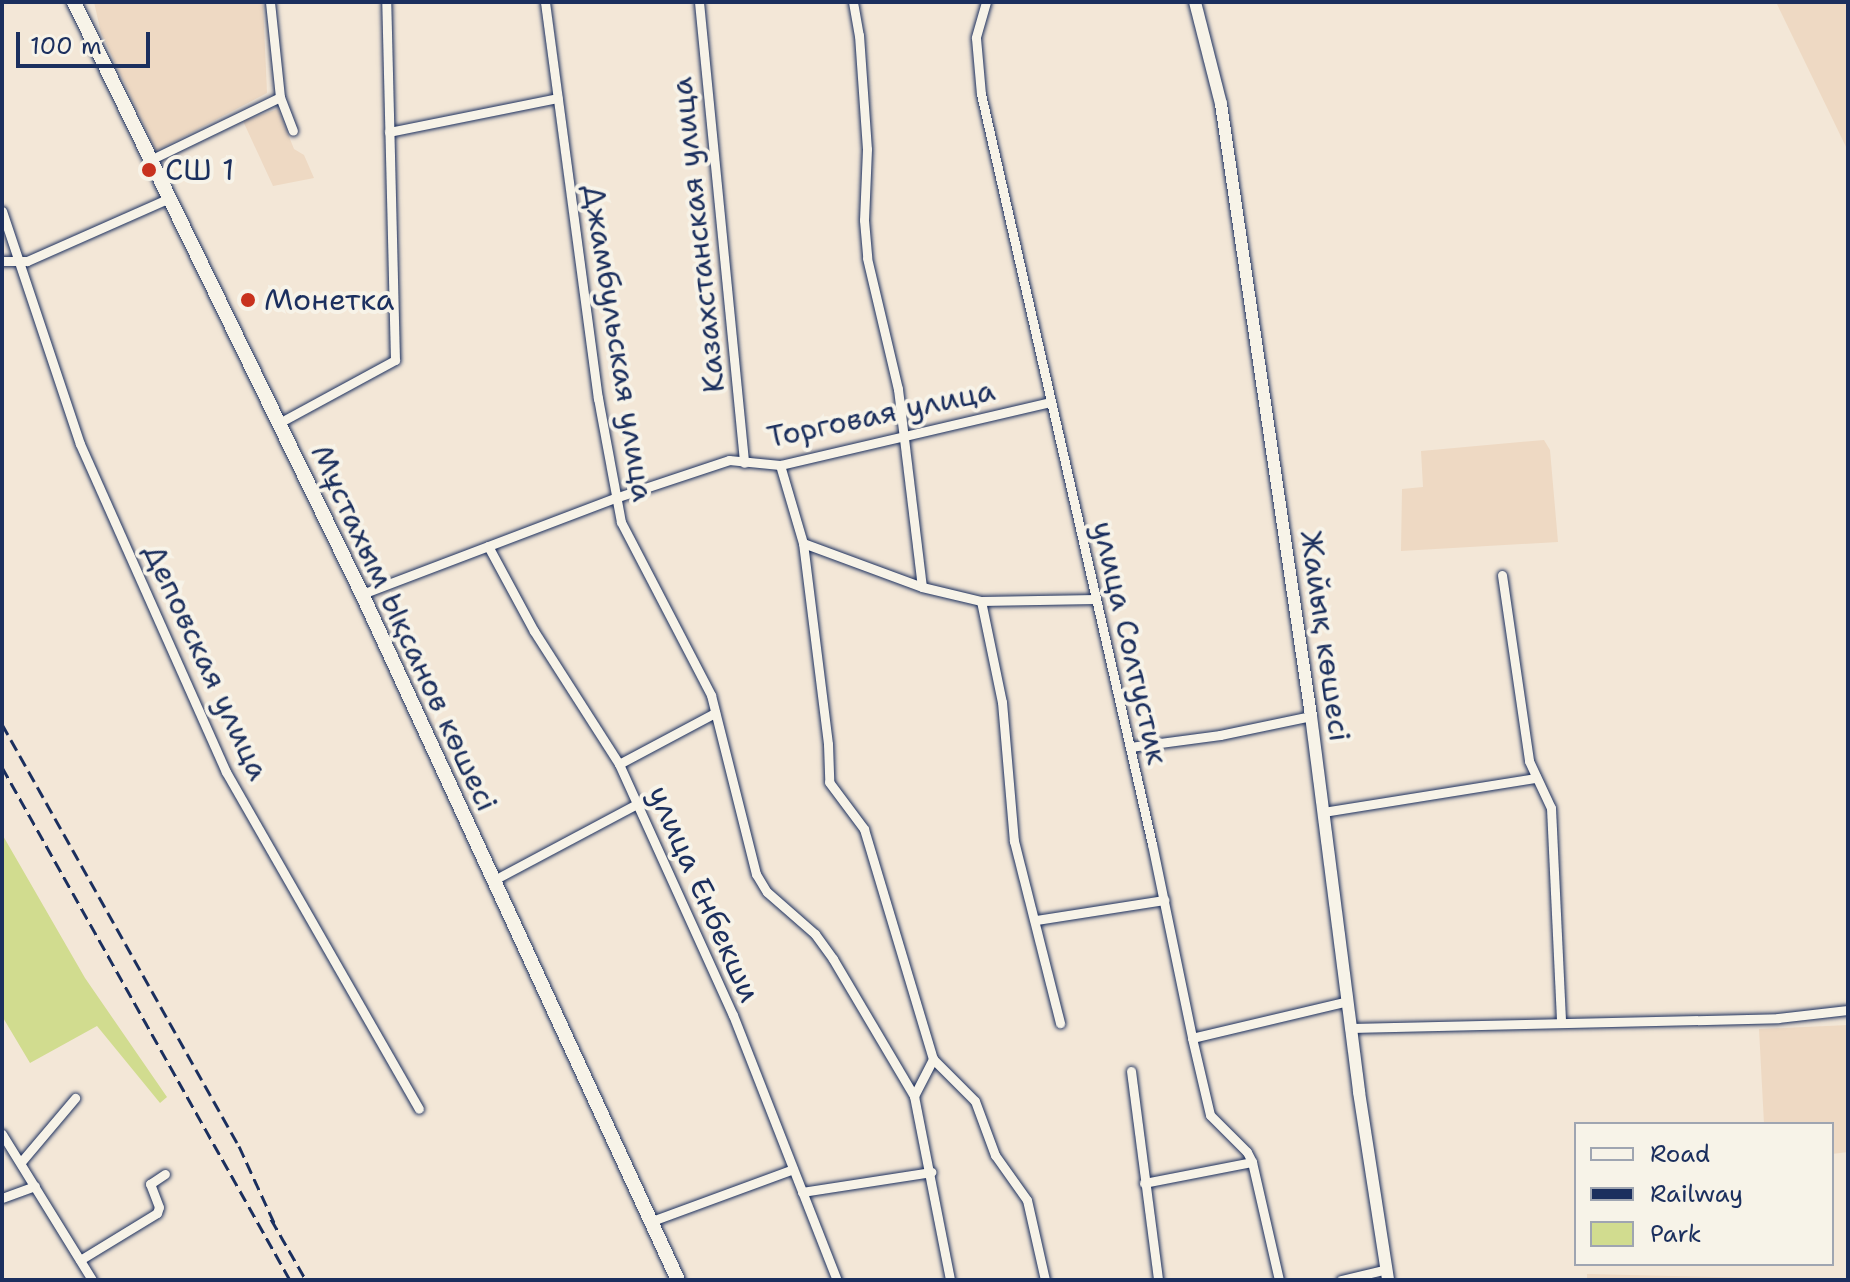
<!DOCTYPE html>
<html>
<head>
<meta charset="utf-8">
<style>
	body { margin:0 }
	#map { position:relative; width:1850px; height:1282px; overflow:hidden; background:#f3e7d7; font-family:"Shantell Sans",sans-serif }
	div>[style] { position:absolute }
	.built>* { inset:0; background:#eed9c3 }
	.green>* { inset:0; background:#d1dc8f }
	.roads { filter:drop-shadow(0 0 2px #1b2f5e) drop-shadow(0 0 2px #1b2f5e) }
	.minor>* { height:9px; margin:-4.5px; padding:0 4.5px; transform-origin:4.5px; border-radius:4.5px; background:#f7f3e8 }
	.tertiary>* { height:12px; margin:-6px; padding:0 6px; transform-origin:6px; border-radius:6px; background:#f7f3e8 }
	.secondary>* { height:14px; margin:-7px; padding:0 7px; transform-origin:7px; border-radius:7px; background:#f7f3e8 }
	.rail>* { height:3px; margin-top:-1.5px; transform-origin:0; background:repeating-linear-gradient(90deg,#1b2f5e 0 12px,transparent 0 18px) }
	.dots>* { width:22px; height:22px; translate:-50% -50%; box-sizing:border-box; border:4px solid #f7f3e8; border-radius:50% }
	span { translate:-50% -50%; white-space:nowrap; text-align:center; line-height:1.15; -webkit-text-stroke:8px #f7f3e8; paint-order:stroke }
	.poi-label { font-size:30px; color:#1b2f5e }
	.left { translate:0 -50%; text-align:left }
	.street-label { font-size:30px; color:#1b2f5e }
	.frame { position:absolute; inset:0; border:4px solid #1b2f5e; pointer-events:none }
	.legend { position:absolute; left:1574px; top:1122px; width:260px; height:144px; box-sizing:border-box; background:#f7f3e8; border:2px solid #9fa5b1; margin:0; padding:10px 14px; list-style:none; font-size:24px; color:#1b2f5e }
	.legend li { display:flex; align-items:center; gap:16px; height:40px }
	.legend b { width:40px; border:2px solid #9fa5b1 }
	.scale { position:absolute; left:16px; top:32px; width:134px; height:36px; box-sizing:border-box; border:4px solid #1b2f5e; border-top:0; padding-left:10px; font-size:24px; line-height:28px; white-space:nowrap; color:#1b2f5e; -webkit-text-stroke:6px #f7f3e8; paint-order:stroke }
</style>
</head>
<body>
<div id="map">
	<div class="built">
		<div style="clip-path:polygon(94px 2px,263px 2px,267px 93px,156px 151px,101px 33px)"></div>
		<div style="clip-path:polygon(1776px 2px,1848px 2px,1848px 151px)"></div>
		<div style="clip-path:polygon(278px 109px,294px 149px,304px 155px,314px 178px,273px 186px,243px 121px)"></div>
		<div style="clip-path:polygon(1544px 440px,1550px 450px,1558px 542px,1401px 551px,1402px 489px,1423px 487px,1421px 451px)"></div>
		<div style="clip-path:polygon(1848px 1025px,1848px 1152px,1832px 1154px,1832px 1124px,1764px 1124px,1759px 1029px)"></div>
		<div style="clip-path:polygon(1587px 1274px,1848px 1280px,1587px 1280px)"></div>
	</div>
	<div class="green">
		<div style="clip-path:polygon(2px 834px,85px 978px,167px 1097px,160px 1103px,97px 1026px,30px 1063px,2px 1016px)"></div>
	</div>
	<div class="roads">
		<div class="minor">
			<div style="left:270px;top:2px;width:96px;rotate:84deg"></div>
			<div style="left:280px;top:97px;width:36px;rotate:69deg"></div>
			<div style="left:545px;top:2px;width:400px;rotate:82.4deg"></div>
			<div style="left:598px;top:398px;width:126px;rotate:79.5deg"></div>
			<div style="left:621px;top:522px;width:195px;rotate:62.5deg"></div>
			<div style="left:711px;top:695px;width:185px;rotate:75.9deg"></div>
			<div style="left:756px;top:874px;width:21px;rotate:59deg"></div>
			<div style="left:767px;top:892px;width:64px;rotate:41.2deg"></div>
			<div style="left:815px;top:934px;width:31px;rotate:54deg"></div>
			<div style="left:833px;top:959px;width:159px;rotate:59.4deg"></div>
			<div style="left:914px;top:1096px;width:187px;rotate:78.9deg"></div>
			<div style="left:699px;top:2px;width:463px;rotate:84.4deg"></div>
			<div style="left:853px;top:2px;width:34px;rotate:80deg"></div>
			<div style="left:859px;top:35px;width:114px;rotate:86deg"></div>
			<div style="left:867px;top:149px;width:71px;rotate:92.4deg"></div>
			<div style="left:864px;top:220px;width:38px;rotate:85deg"></div>
			<div style="left:867px;top:258px;width:135px;rotate:76.7deg"></div>
			<div style="left:898px;top:389px;width:199px;rotate:83.1deg"></div>
			<div style="left:986px;top:2px;width:37px;rotate:106deg"></div>
			<div style="left:976px;top:38px;width:56px;rotate:84.9deg"></div>
			<div style="left:981px;top:94px;width:769px;rotate:77.16deg"></div>
			<div style="left:1152px;top:844px;width:198px;rotate:78.3deg"></div>
			<div style="left:1192px;top:1038px;width:79px;rotate:76.8deg"></div>
			<div style="left:1210px;top:1115px;width:52px;rotate:45deg"></div>
			<div style="left:1247px;top:1152px;width:11px;rotate:63deg"></div>
			<div style="left:1252px;top:1162px;width:121px;rotate:77.1deg"></div>
			<div style="left:389px;top:132px;width:172px;rotate:-11.4deg"></div>
			<div style="left:152px;top:159px;width:142px;rotate:-25.8deg"></div>
			<div style="left:2px;top:211px;width:246px;rotate:71.5deg"></div>
			<div style="left:80px;top:444px;width:359px;rotate:66deg"></div>
			<div style="left:226px;top:772px;width:388px;rotate:60.2deg"></div>
			<div style="left:2px;top:261px;width:25px"></div>
			<div style="left:27px;top:261px;width:156px;rotate:-23.8deg"></div>
			<div style="left:279px;top:423px;width:132px;rotate:-28.5deg"></div>
			<div style="left:395px;top:360px;width:358px;rotate:-91.4deg"></div>
			<div style="left:780px;top:465px;width:81px;rotate:73.6deg"></div>
			<div style="left:803px;top:543px;width:127px;rotate:20.3deg"></div>
			<div style="left:922px;top:587px;width:61px;rotate:13.3deg"></div>
			<div style="left:981px;top:601px;width:115px;rotate:-1deg"></div>
			<div style="left:803px;top:543px;width:203px;rotate:82.9deg"></div>
			<div style="left:828px;top:744px;width:38px;rotate:88deg"></div>
			<div style="left:829px;top:782px;width:59px;rotate:53.3deg"></div>
			<div style="left:864px;top:829px;width:240px;rotate:73.3deg"></div>
			<div style="left:933px;top:1059px;width:59px;rotate:45deg"></div>
			<div style="left:975px;top:1101px;width:58px;rotate:69.7deg"></div>
			<div style="left:995px;top:1155px;width:55px;rotate:54.6deg"></div>
			<div style="left:1027px;top:1200px;width:82px;rotate:77.3deg"></div>
			<div style="left:488px;top:546px;width:97px;rotate:61.6deg"></div>
			<div style="left:534px;top:631px;width:158px;rotate:57.4deg"></div>
			<div style="left:619px;top:764px;width:276px;rotate:65.6deg"></div>
			<div style="left:733px;top:1015px;width:285px;rotate:68.6deg"></div>
			<div style="left:1502px;top:575px;width:188px;rotate:81.7deg"></div>
			<div style="left:1529px;top:761px;width:52px;rotate:64.9deg"></div>
			<div style="left:1551px;top:808px;width:214px;rotate:87.3deg"></div>
			<div style="left:362px;top:594px;width:271px;rotate:-20.8deg"></div>
			<div style="left:615px;top:498px;width:120px;rotate:-18.4deg"></div>
			<div style="left:729px;top:460px;width:51px;rotate:5.6deg"></div>
			<div style="left:780px;top:465px;width:277px;rotate:-13.1deg"></div>
			<div style="left:981px;top:601px;width:103px;rotate:78.3deg"></div>
			<div style="left:1002px;top:702px;width:140px;rotate:85.1deg"></div>
			<div style="left:1014px;top:841px;width:188px;rotate:75.8deg"></div>
			<div style="left:1130px;top:747px;width:91px;rotate:-7.6deg"></div>
			<div style="left:1220px;top:735px;width:93px;rotate:-11.8deg"></div>
			<div style="left:619px;top:764px;width:109px;rotate:-28deg"></div>
			<div style="left:1323px;top:812px;width:216px;rotate:-9.1deg"></div>
			<div style="left:494px;top:880px;width:162px;rotate:-28deg"></div>
			<div style="left:1036px;top:920px;width:130px;rotate:-8.9deg"></div>
			<div style="left:1351px;top:1028px;width:427px;rotate:-1.3deg"></div>
			<div style="left:1778px;top:1018px;width:70px;rotate:-6.5deg"></div>
			<div style="left:1192px;top:1038px;width:160px;rotate:-13.3deg"></div>
			<div style="left:1131px;top:1071px;width:211px;rotate:82.6deg"></div>
			<div style="left:914px;top:1096px;width:42px;rotate:-62.8deg"></div>
			<div style="left:2px;top:1134px;width:172px;rotate:58.3deg"></div>
			<div style="left:21px;top:1162px;width:84px;rotate:-49.8deg"></div>
			<div style="left:1144px;top:1183px;width:110px;rotate:-11deg"></div>
			<div style="left:802px;top:1192px;width:131px;rotate:-8.8deg"></div>
			<div style="left:2px;top:1198px;width:35px;rotate:-20deg"></div>
			<div style="left:652px;top:1221px;width:150px;rotate:-20.2deg"></div>
			<div style="left:80px;top:1260px;width:90px;rotate:-31.4deg"></div>
			<div style="left:157px;top:1213px;width:6px;rotate:-72deg"></div>
			<div style="left:159px;top:1207px;width:25px;rotate:-111deg"></div>
			<div style="left:150px;top:1184px;width:18px;rotate:-34deg"></div>
			<div style="left:1341px;top:1280px;width:47px;rotate:-13.4deg"></div>
		</div>
		<div class="tertiary">
			<div style="left:1195px;top:2px;width:105px;rotate:75.7deg"></div>
			<div style="left:1221px;top:104px;width:619px;rotate:81.63deg"></div>
			<div style="left:1311px;top:716px;width:379px;rotate:82.7deg"></div>
			<div style="left:1359px;top:1092px;width:190px;rotate:81.2deg"></div>
		</div>
		<div class="secondary">
			<div style="left:74px;top:2px;width:658px;rotate:64.06deg"></div>
			<div style="left:362px;top:594px;width:755px;rotate:65.27deg"></div>
		</div>
	</div>
	<div class="rail">
		<div style="left:2px;top:724px;width:484px;rotate:60.7deg"></div>
		<div style="left:239px;top:1146px;width:91px;rotate:65.4deg"></div>
		<div style="left:2px;top:767px;width:588px;rotate:60.69deg"></div>
		<div style="left:271px;top:1219px;width:70px;rotate:60.2deg"></div>
	</div>
	<div class="dots">
		<div style="left:149px;top:170px;background:#c8321e"></div>
		<div style="left:248px;top:300px;background:#c8321e"></div>
	</div>
	<div class="poi-label">
		<span class="left" style="left:165px;top:170px">СШ 1</span>
		<span class="left" style="left:264px;top:300px">Монетка</span>
	</div>
	<div class="street-label">
		<span style="left:698px;top:235px;rotate:-96deg">Казахстанская улица</span>
		<span style="left:618px;top:343px;rotate:81deg">Джамбульская улица</span>
		<span style="left:881px;top:414px;rotate:-12deg">Торговая улица</span>
		<span style="left:404px;top:628px;rotate:65deg">Мұстахым Ықсанов көшесі</span>
		<span style="left:1325px;top:636px;rotate:82deg">Жайық көшесі</span>
		<span style="left:1130px;top:643px;rotate:77deg">улица Солтустик</span>
		<span style="left:206px;top:662px;rotate:65deg">Деповская улица</span>
		<span style="left:704px;top:894px;rotate:66deg">улица Енбекши</span>
	</div>
	<div class="frame"></div>
	<ul class="legend">
	<li><b style="height:10px;background:#f7f3e8"></b>Road</li>
	<li><b style="height:10px;background:#1b2f5e"></b>Railway</li>
	<li><b style="height:22px;background:#d1dc8f"></b>Park</li>
	</ul>
	<div class="scale">100 m</div>
</div>
</body>
</html>
